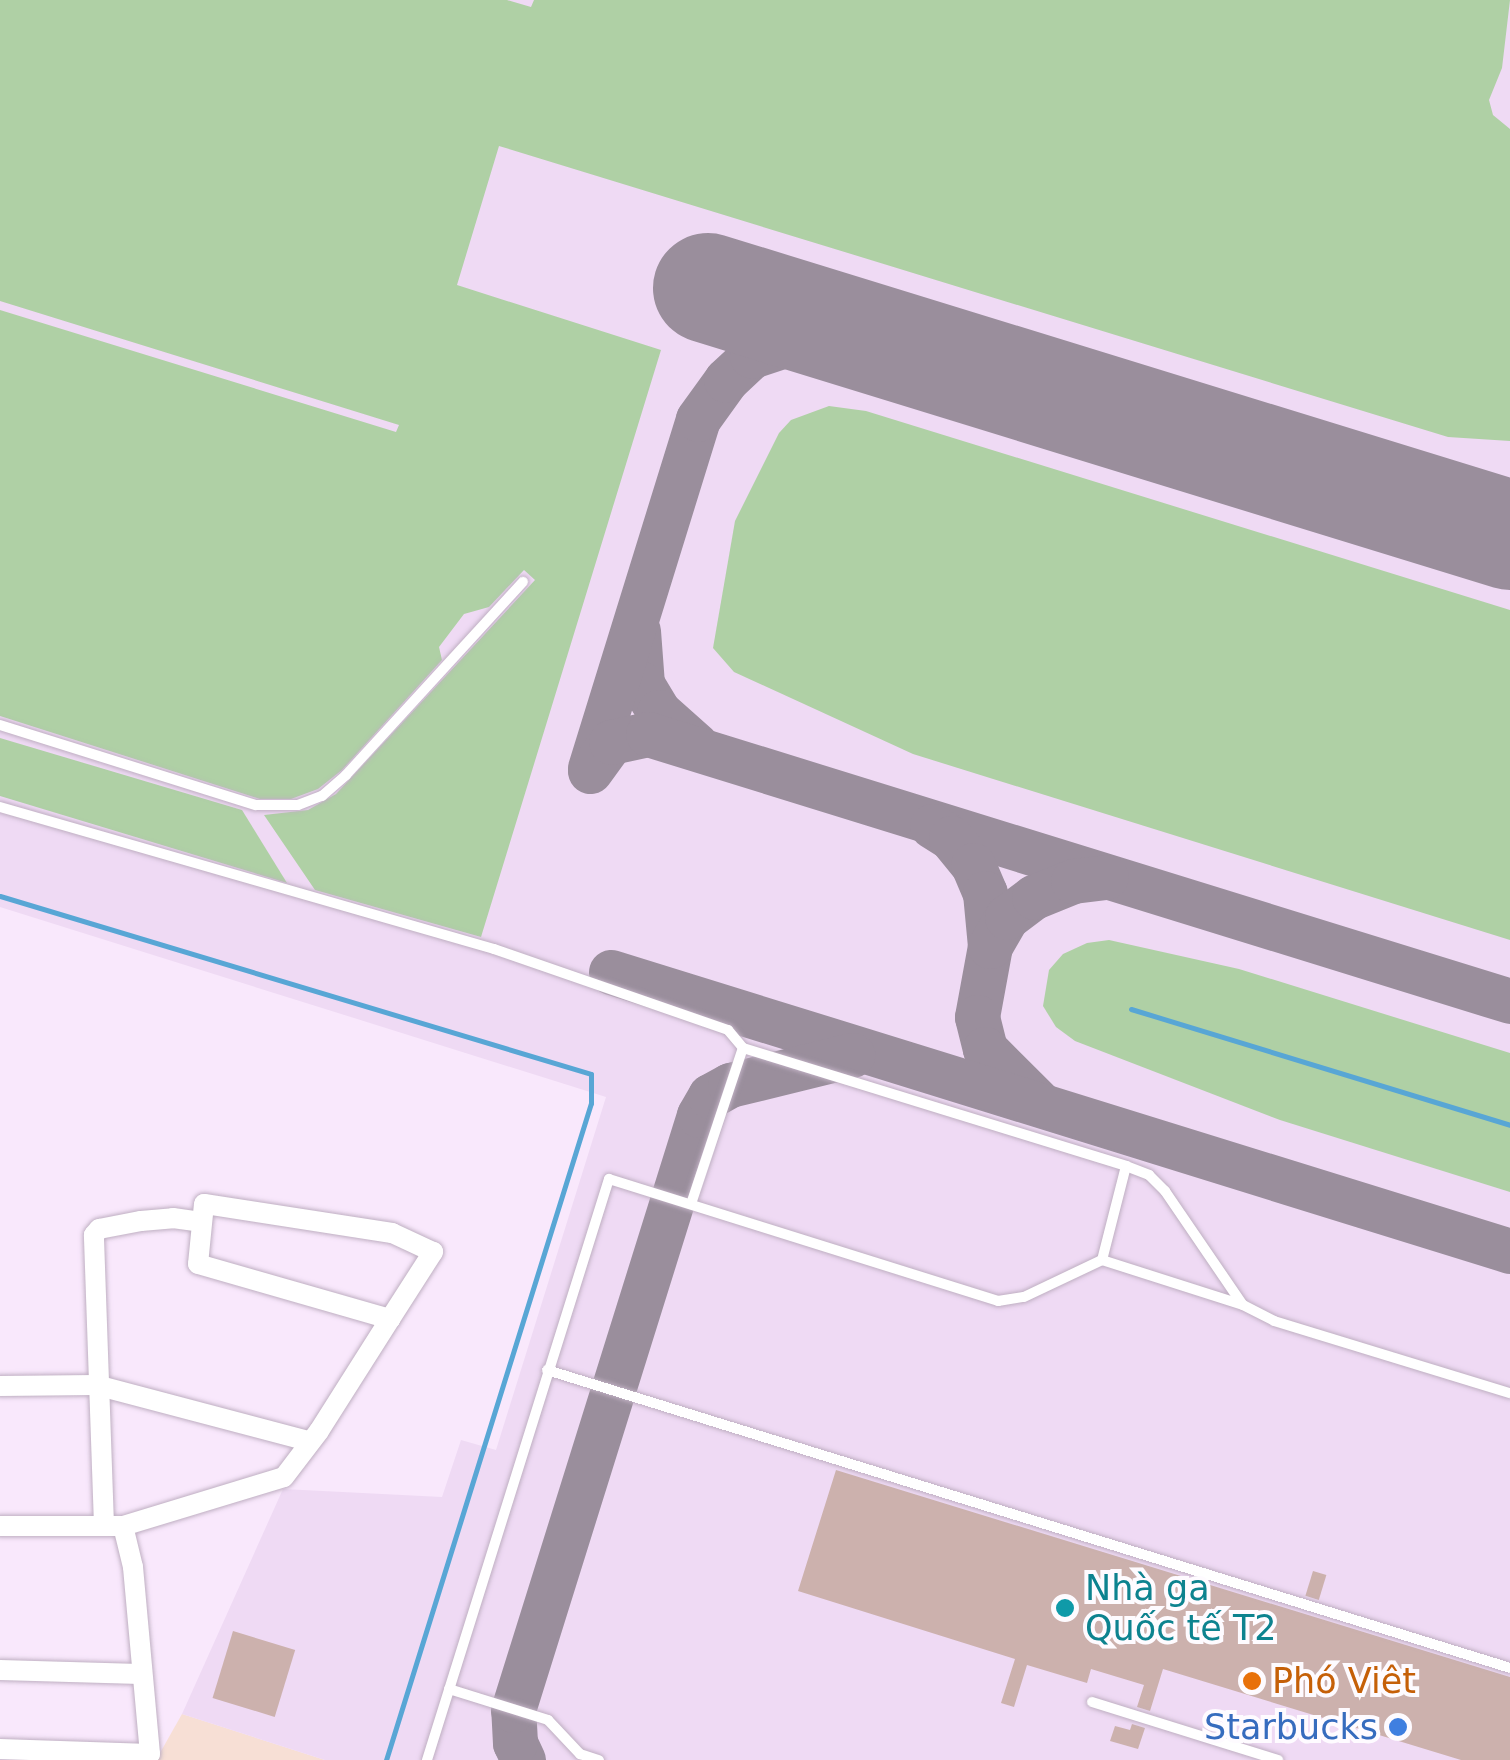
<!DOCTYPE html>
<html>
<head>
<meta charset="utf-8">
<style>
	body { margin:0 }
	#map { position:relative; width:1510px; height:1760px; overflow:hidden; background:#f9e8fc; font-family:"DejaVu Sans",sans-serif }
	div>[style] { position:absolute }
	.industrial>* { inset:0; background:#f7dfd5 }
	.built>* { inset:0; background:#efdaf4 }
	.green>* { inset:0; background:#afd0a5 }
	.stream>* { height:5px; margin:-2.5px; padding:0 2.5px; transform-origin:2.5px; border-radius:2.5px; background:#58a6d5 }
	.taxiway>* { height:45px; margin:-22.5px; padding:0 22.5px; transform-origin:22.5px; border-radius:22.5px; background:#9a8e9c }
	.runway>* { height:110px; margin:-55px; padding:0 55px; transform-origin:55px; border-radius:55px; background:#9a8e9c }
	.building>* { inset:0; background:#ccb1ad; transform-origin:0 0 }
	.roads { filter:drop-shadow(0 0 2px #bfafc2) drop-shadow(0 0 2px #bfafc2) }
	.service>* { height:10px; margin:-5px; padding:0 5px; transform-origin:5px; border-radius:5px; background:#fff }
	.minor>* { height:20px; margin:-10px; padding:0 10px; transform-origin:10px; border-radius:10px; background:#fff }
	.dots>* { width:28px; height:28px; translate:-50% -50%; box-sizing:border-box; border:5px solid #fefbff; border-radius:50% }
	span { translate:-50% -50%; white-space:nowrap; text-align:center; line-height:1.15; -webkit-text-stroke:8px #fefbff; paint-order:stroke }
	.culture-label { font-size:35px; color:#0d838f }
	.left { translate:0 -50%; text-align:left }
	.food-label { font-size:35px; color:#c56008 }
	.shop-label { font-size:35px; color:#366cbe }
	.right { translate:-100% -50%; text-align:right }
</style>
</head>
<body>
<div id="map">
	<div class="industrial">
		<div style="clip-path:polygon(182px 1714px,325px 1760px,156px 1760px)"></div>
	</div>
	<div class="built">
		<div style="clip-path:polygon(0 0,1510px 0,1510px 1760px,325px 1760px,182px 1714px,283px 1489px,442px 1497px,461px 1440px,496px 1450px,606px 1097px,0 907px)"></div>
	</div>
	<div class="green">
		<div style="clip-path:polygon(0 0,507px 0,531px 7px,534px 0,1510px 0,1502px 68px,1489px 100px,1493px 115px,1510px 129px,1510px 441px,1448px 437px,499px 146px,457px 285px,661px 350px,481px 937px,315px 890px,264px 815px,308px 810px,336px 794px,535px 580px,524px 570px,489px 607px,464px 614px,439px 647px,442px 660px,342px 770px,318px 789px,291px 799px,260px 799px,0 716px,0 310px,396px 432px,399px 425px,0 301px)"></div>
		<div style="clip-path:polygon(829px 406px,866px 411px,1510px 610px,1510px 940px,913px 754px,734px 672px,713px 648px,735px 521px,779px 433px,791px 420px)"></div>
		<div style="clip-path:polygon(0 738px,242px 810px,287px 883px,0 796px)"></div>
		<div style="clip-path:polygon(1109px 940px,1239px 969px,1510px 1053px,1510px 1192px,1280px 1120px,1075px 1041px,1056px 1027px,1043px 1006px,1049px 970px,1063px 954px,1087px 943px)"></div>
	</div>
	<div class="stream">
		<div style="left:0;top:896px;width:617px;rotate:16.76deg"></div>
		<div style="left:591px;top:1074px;width:29px;rotate:90deg"></div>
		<div style="left:591px;top:1103px;width:688px;rotate:107.33deg"></div>
		<div style="left:1131px;top:1009px;width:396px;rotate:17deg"></div>
	</div>
	<div class="taxiway">
		<div style="left:638px;top:631px;width:53px;rotate:85.7deg"></div>
		<div style="left:642px;top:684px;width:33px;rotate:59deg"></div>
		<div style="left:659px;top:712px;width:50px;rotate:41.7deg"></div>
		<div style="left:590px;top:768px;width:365px;rotate:-72.8deg"></div>
		<div style="left:698px;top:419px;width:48px;rotate:-54.3deg"></div>
		<div style="left:726px;top:380px;width:35px;rotate:-43deg"></div>
		<div style="left:752px;top:356px;width:70px;rotate:-18.4deg"></div>
		<div style="left:818px;top:334px;width:40px"></div>
		<div style="left:590px;top:771px;width:36px;rotate:-54deg"></div>
		<div style="left:611px;top:742px;width:38px;rotate:-12deg"></div>
		<div style="left:648px;top:734px;width:902px;rotate:17.21deg"></div>
		<div style="left:932px;top:826px;width:22px;rotate:32deg"></div>
		<div style="left:951px;top:838px;width:35px;rotate:51deg"></div>
		<div style="left:973px;top:865px;width:30px;rotate:67deg"></div>
		<div style="left:985px;top:893px;width:53px;rotate:84.6deg"></div>
		<div style="left:990px;top:946px;width:72px;rotate:100.4deg"></div>
		<div style="left:977px;top:1017px;width:33px;rotate:76deg"></div>
		<div style="left:985px;top:1049px;width:75px;rotate:45deg"></div>
		<div style="left:990px;top:946px;width:34px;rotate:-60deg"></div>
		<div style="left:1007px;top:917px;width:34px;rotate:-37deg"></div>
		<div style="left:1034px;top:897px;width:42px;rotate:-22.3deg"></div>
		<div style="left:1073px;top:881px;width:33px;rotate:-7deg"></div>
		<div style="left:611px;top:972px;width:941px;rotate:17.24deg"></div>
		<div style="left:523px;top:1760px;width:19px;rotate:-115deg"></div>
		<div style="left:515px;top:1743px;width:33px;rotate:-93deg"></div>
		<div style="left:513px;top:1710px;width:623px;rotate:-72.64deg"></div>
		<div style="left:699px;top:1115px;width:22px;rotate:-60deg"></div>
		<div style="left:710px;top:1096px;width:23px;rotate:-29deg"></div>
		<div style="left:730px;top:1085px;width:126px;rotate:-13.8deg"></div>
	</div>
	<div class="runway">
		<div style="left:708px;top:288px;width:839px;rotate:17.12deg"></div>
	</div>
	<div class="building">
		<div style="clip-path:polygon(836px 1470px,1510px 1677px,1510px 1760px,1461px 1760px,1163px 1669px,1150px 1711px,1137px 1707px,1144px 1685px,1091px 1669px,1087px 1683px,1027px 1665px,1014px 1707px,1001px 1703px,1015px 1659px,798px 1591px)"></div>
		<div style="left:1313px;top:1571px;width:14px;height:26px;rotate:17deg"></div>
		<div style="left:233px;top:1631px;width:65px;height:70px;rotate:17deg"></div>
		<div style="clip-path:polygon(1132px 1724px,1145px 1728px,1138px 1749px,1110px 1741px,1115px 1726px,1130px 1730px)"></div>
	</div>
	<div class="roads">
		<div class="service">
			<div style="left:0;top:725px;width:268px;rotate:17.4deg"></div>
			<div style="left:256px;top:805px;width:42px"></div>
			<div style="left:298px;top:805px;width:26px;rotate:-21deg"></div>
			<div style="left:322px;top:796px;width:32px;rotate:-41deg"></div>
			<div style="left:346px;top:775px;width:262px;rotate:-47.5deg"></div>
			<div style="left:0;top:807px;width:514px;rotate:16.04deg"></div>
			<div style="left:494px;top:949px;width:248px;rotate:19.1deg"></div>
			<div style="left:728px;top:1030px;width:23px;rotate:50deg"></div>
			<div style="left:743px;top:1048px;width:401px;rotate:17.1deg"></div>
			<div style="left:1126px;top:1166px;width:97px;rotate:104.3deg"></div>
			<div style="left:1126px;top:1166px;width:25px;rotate:21deg"></div>
			<div style="left:1149px;top:1175px;width:23px;rotate:45deg"></div>
			<div style="left:1165px;top:1191px;width:137px;rotate:55.7deg"></div>
			<div style="left:691px;top:1204px;width:164px;rotate:-71.6deg"></div>
			<div style="left:547px;top:1370px;width:1008px;rotate:17.19deg"></div>
			<div style="left:449px;top:1689px;width:104px;rotate:17.4deg"></div>
			<div style="left:548px;top:1720px;width:47px;rotate:46.7deg"></div>
			<div style="left:580px;top:1754px;width:20px;rotate:18deg"></div>
			<div style="left:1092px;top:1702px;width:195px;rotate:17.3deg"></div>
			<div style="left:427px;top:1760px;width:609px;rotate:-72.61deg"></div>
			<div style="left:609px;top:1179px;width:408px;rotate:17.4deg"></div>
			<div style="left:998px;top:1301px;width:26px;rotate:-9deg"></div>
			<div style="left:1024px;top:1297px;width:86px;rotate:-25.4deg"></div>
			<div style="left:1102px;top:1260px;width:148px;rotate:17.7deg"></div>
			<div style="left:1243px;top:1305px;width:35px;rotate:27deg"></div>
			<div style="left:1274px;top:1321px;width:247px;rotate:17deg"></div>
		</div>
		<div class="minor">
			<div style="left:0;top:1386px;width:96px;rotate:-0.6deg"></div>
			<div style="left:96px;top:1385px;width:219px;rotate:14.8deg"></div>
			<div style="left:104px;top:1525px;width:290px;rotate:-92deg"></div>
			<div style="left:94px;top:1235px;width:8px;rotate:-50deg"></div>
			<div style="left:99px;top:1229px;width:43px;rotate:-10.8deg"></div>
			<div style="left:141px;top:1221px;width:32px;rotate:-5deg"></div>
			<div style="left:173px;top:1218px;width:28px;rotate:8deg"></div>
			<div style="left:0;top:1526px;width:123px"></div>
			<div style="left:123px;top:1526px;width:168px;rotate:-16.9deg"></div>
			<div style="left:284px;top:1477px;width:58px;rotate:-52.7deg"></div>
			<div style="left:319px;top:1431px;width:133px;rotate:-57.6deg"></div>
			<div style="left:390px;top:1319px;width:80px;rotate:-57.3deg"></div>
			<div style="left:433px;top:1252px;width:45px;rotate:-155.1deg"></div>
			<div style="left:392px;top:1233px;width:190px;rotate:-171.2deg"></div>
			<div style="left:204px;top:1204px;width:60px;rotate:95.7deg"></div>
			<div style="left:198px;top:1264px;width:200px;rotate:16deg"></div>
			<div style="left:0;top:1670px;width:140px;rotate:1.6deg"></div>
			<div style="left:0;top:1749px;width:150px;rotate:1.9deg"></div>
			<div style="left:150px;top:1754px;width:188px;rotate:-95.2deg"></div>
			<div style="left:133px;top:1567px;width:42px;rotate:-103.7deg"></div>
		</div>
	</div>
	<div class="dots">
		<div style="left:1065px;top:1608px;background:#0f9aa8"></div>
		<div style="left:1252px;top:1681px;background:#e8710a"></div>
		<div style="left:1398px;top:1727px;background:#3f7fe0"></div>
	</div>
	<div class="culture-label">
		<span class="left" style="left:1085px;top:1608px">Nhà ga<br>Quốc tế T2</span>
	</div>
	<div class="food-label">
		<span class="left" style="left:1272px;top:1681px">Phó Viêt</span>
	</div>
	<div class="shop-label">
		<span class="right" style="left:1378px;top:1727px">Starbucks</span>
	</div>
</div>
</body>
</html>
